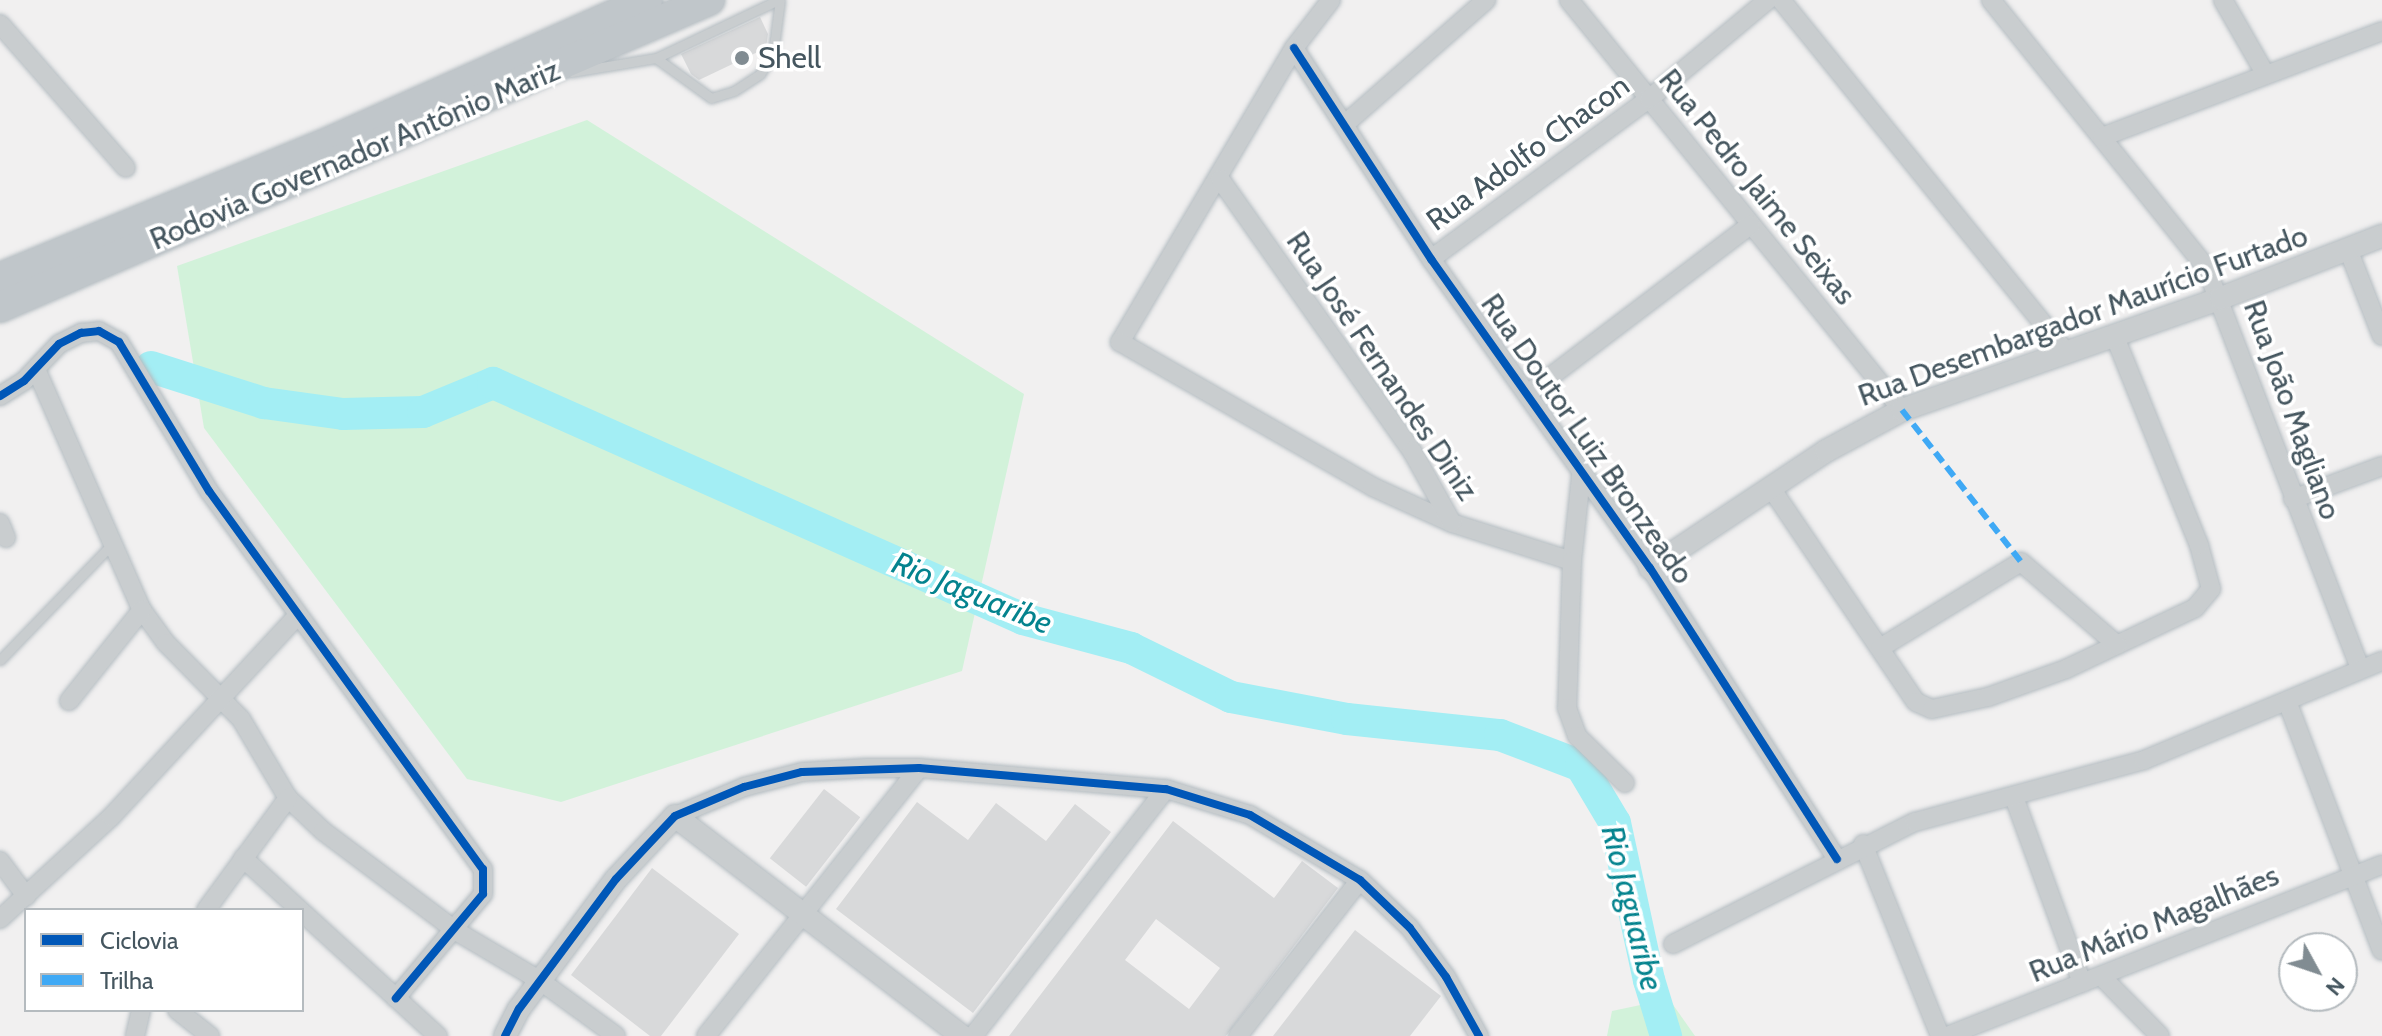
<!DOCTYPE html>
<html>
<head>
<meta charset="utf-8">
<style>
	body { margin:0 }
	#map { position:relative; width:2382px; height:1036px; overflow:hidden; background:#f1f0f0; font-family:Cabin,sans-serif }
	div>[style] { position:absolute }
	.green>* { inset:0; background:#d2f2da }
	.river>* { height:32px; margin:-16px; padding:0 16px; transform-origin:16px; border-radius:16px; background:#a3eef4 }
	.building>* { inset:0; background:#d8d9da; transform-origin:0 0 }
	.roads { filter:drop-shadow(0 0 2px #b4bcc1) drop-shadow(0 0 2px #b4bcc1) }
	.service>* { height:9px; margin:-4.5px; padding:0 4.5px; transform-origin:4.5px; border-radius:4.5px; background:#c9cdcf }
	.minor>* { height:18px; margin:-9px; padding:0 9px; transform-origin:9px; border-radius:9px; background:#c9cdcf }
	.tertiary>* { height:22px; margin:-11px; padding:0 11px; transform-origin:11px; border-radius:11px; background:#c9cdcf }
	.trunk>* { height:30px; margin:-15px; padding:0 15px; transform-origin:15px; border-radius:15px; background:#c0c6ca }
	.quiet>* { height:6px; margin-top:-3px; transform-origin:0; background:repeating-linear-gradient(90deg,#3fa9f5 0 12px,transparent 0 18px) }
	.cycleway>* { height:8px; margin:-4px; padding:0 4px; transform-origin:4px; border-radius:4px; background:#0057b8 }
	.dots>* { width:22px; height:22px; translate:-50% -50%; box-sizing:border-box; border:4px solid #fff; border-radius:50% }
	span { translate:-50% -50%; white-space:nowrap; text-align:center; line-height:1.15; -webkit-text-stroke:7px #fff; paint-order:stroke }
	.poi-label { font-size:30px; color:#45565f }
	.left { translate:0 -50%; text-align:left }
	.street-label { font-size:30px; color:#45565f }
	.water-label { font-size:32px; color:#04838e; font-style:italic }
	.legend { position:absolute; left:24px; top:908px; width:280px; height:104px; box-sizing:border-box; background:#fff; border:2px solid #b5bbbf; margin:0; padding:10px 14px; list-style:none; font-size:24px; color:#45565f }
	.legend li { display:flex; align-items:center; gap:16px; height:40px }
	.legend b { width:40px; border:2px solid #b5bbbf }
	.north { position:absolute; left:2278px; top:932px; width:80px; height:80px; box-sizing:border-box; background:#fff; border:2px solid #b5bbbf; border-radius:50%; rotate:130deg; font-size:22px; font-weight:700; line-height:32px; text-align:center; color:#45565f }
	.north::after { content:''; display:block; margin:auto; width:28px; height:36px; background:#818c92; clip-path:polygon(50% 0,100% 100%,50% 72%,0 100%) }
</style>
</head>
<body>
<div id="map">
	<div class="green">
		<div style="clip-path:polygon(587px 120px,1024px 394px,962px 671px,561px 802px,467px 779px,204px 428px,177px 266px)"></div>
		<div style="clip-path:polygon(1669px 999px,1695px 1036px,1607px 1036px,1612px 1011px)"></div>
	</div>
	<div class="river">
		<div style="left:151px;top:367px;width:119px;rotate:17.7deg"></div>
		<div style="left:264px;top:403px;width:80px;rotate:7.9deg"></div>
		<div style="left:343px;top:414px;width:80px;rotate:-1.4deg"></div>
		<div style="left:423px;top:412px;width:76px;rotate:-22.5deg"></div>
		<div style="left:493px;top:383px;width:580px;rotate:24deg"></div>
		<div style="left:1023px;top:619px;width:112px;rotate:15deg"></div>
		<div style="left:1131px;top:648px;width:111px;rotate:26.1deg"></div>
		<div style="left:1231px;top:697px;width:118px;rotate:10.7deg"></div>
		<div style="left:1347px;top:719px;width:154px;rotate:6deg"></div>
		<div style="left:1500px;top:735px;width:87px;rotate:20.9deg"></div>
		<div style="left:1581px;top:766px;width:66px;rotate:59.2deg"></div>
		<div style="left:1615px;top:823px;width:161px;rotate:77.8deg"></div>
		<div style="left:1649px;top:980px;width:59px;rotate:73.1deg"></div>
	</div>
	<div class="building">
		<div style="clip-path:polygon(760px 17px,768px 34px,766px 48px,699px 80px,691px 74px,681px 54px)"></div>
		<div style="left:824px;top:789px;width:46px;height:88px;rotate:38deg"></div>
		<div style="clip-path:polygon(917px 802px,968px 840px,996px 803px,1046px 841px,1075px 804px,1111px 832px,973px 1013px,836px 909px)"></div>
		<div style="clip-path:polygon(evenodd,1173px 821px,1274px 898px,1302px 861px,1338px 888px,1226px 1036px,1009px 1036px,1173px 821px,1156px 919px,1220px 968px,1189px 1009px,1125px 960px,1156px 919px)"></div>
		<div style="clip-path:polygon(652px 868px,739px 934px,661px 1036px,650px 1036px,571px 975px)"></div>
		<div style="clip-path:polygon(1355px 930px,1441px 996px,1410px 1036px,1273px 1036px)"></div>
	</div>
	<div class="roads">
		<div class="service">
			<div style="left:656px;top:58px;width:68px;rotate:36deg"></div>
			<div style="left:711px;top:98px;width:24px;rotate:-17deg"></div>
			<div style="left:734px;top:91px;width:31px;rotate:-33deg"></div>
			<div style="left:760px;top:74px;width:25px;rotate:-58deg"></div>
			<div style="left:773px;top:53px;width:53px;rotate:-82.5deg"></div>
			<div style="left:572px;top:72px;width:85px;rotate:-9.5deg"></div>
			<div style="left:656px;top:58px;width:135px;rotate:-25.4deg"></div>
			<div style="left:0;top:660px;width:158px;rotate:-46deg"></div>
		</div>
		<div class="minor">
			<div style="left:1331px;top:0;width:61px;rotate:127.6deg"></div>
			<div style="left:1294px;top:48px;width:342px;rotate:120.6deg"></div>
			<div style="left:1120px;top:342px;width:292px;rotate:29.8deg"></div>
			<div style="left:1373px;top:487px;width:87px;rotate:24.5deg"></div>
			<div style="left:1452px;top:523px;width:126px;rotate:17.6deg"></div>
			<div style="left:1569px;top:0;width:528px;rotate:50.92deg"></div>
			<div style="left:1781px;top:0;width:449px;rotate:51deg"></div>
			<div style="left:1991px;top:0;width:343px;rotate:51.2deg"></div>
			<div style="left:2206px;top:267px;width:430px;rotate:69deg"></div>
			<div style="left:2223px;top:0;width:86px;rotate:60.2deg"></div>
			<div style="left:0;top:24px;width:191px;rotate:48.8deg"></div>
			<div style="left:1294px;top:48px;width:252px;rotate:57deg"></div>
			<div style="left:1431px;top:259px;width:379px;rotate:54.7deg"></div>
			<div style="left:1650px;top:568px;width:346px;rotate:57.3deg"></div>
			<div style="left:1345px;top:124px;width:188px;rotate:-41.3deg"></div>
			<div style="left:2102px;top:137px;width:299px;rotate:-20.7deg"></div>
			<div style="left:1220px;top:179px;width:333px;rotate:54.8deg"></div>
			<div style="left:1412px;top:451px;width:82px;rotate:60.9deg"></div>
			<div style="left:2348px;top:249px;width:93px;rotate:68.7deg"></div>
			<div style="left:1431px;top:259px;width:270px;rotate:-36.3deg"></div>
			<div style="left:1649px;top:99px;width:155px;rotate:-39.8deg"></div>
			<div style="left:36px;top:369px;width:263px;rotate:66.3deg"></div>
			<div style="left:142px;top:610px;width:41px;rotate:54deg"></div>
			<div style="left:166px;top:643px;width:107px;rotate:45.4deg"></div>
			<div style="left:241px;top:719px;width:92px;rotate:59.3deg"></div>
			<div style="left:288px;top:798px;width:48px;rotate:43.3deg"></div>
			<div style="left:323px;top:831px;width:166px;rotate:36.9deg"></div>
			<div style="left:456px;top:931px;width:96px;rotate:30.6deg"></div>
			<div style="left:539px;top:980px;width:95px;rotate:36deg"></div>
			<div style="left:1529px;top:393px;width:278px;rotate:-37.2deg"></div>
			<div style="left:0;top:396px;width:28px;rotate:-32deg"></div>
			<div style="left:24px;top:381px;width:51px;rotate:-46.6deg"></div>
			<div style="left:59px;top:344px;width:25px;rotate:-27deg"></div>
			<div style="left:81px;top:333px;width:18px;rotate:-6deg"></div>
			<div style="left:99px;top:331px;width:23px;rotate:29deg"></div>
			<div style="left:119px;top:342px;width:174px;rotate:58.9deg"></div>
			<div style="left:209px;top:491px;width:467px;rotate:54.1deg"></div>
			<div style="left:483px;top:869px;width:25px;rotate:90deg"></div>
			<div style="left:483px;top:894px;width:136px;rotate:129.9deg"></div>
			<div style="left:1582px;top:467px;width:95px;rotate:96.1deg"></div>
			<div style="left:1572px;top:561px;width:147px;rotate:91.9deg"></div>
			<div style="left:1567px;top:708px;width:30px;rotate:70deg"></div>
			<div style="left:1577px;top:736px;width:67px;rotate:44.4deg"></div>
			<div style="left:1771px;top:488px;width:258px;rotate:55.9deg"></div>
			<div style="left:1916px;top:702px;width:17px;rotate:24deg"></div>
			<div style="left:1932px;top:709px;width:57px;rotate:-12.1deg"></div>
			<div style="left:1988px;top:697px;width:83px;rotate:-19.7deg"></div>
			<div style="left:2066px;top:669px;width:143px;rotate:-25.3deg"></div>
			<div style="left:2195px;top:608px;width:25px;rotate:-50deg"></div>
			<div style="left:2211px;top:589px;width:46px;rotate:-105.3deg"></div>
			<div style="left:2199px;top:545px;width:227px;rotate:-112deg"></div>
			<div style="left:2293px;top:499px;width:95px;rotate:-20.3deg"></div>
			<div style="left:0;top:523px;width:16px;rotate:68deg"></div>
			<div style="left:1880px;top:648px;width:165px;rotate:-31.4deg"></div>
			<div style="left:2021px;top:562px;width:127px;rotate:40.8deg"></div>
			<div style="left:69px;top:701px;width:117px;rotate:-51.3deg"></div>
			<div style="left:2287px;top:701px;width:267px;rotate:69.2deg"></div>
			<div style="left:2014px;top:797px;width:198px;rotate:69.9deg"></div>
			<div style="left:675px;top:816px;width:75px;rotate:-22.8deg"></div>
			<div style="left:744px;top:787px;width:60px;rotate:-14.5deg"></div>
			<div style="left:802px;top:772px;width:64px;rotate:-3.6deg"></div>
			<div style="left:866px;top:768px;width:53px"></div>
			<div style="left:919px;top:768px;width:248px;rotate:4.9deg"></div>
			<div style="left:1166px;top:789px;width:88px;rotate:17.2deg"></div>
			<div style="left:1250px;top:815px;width:128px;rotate:30.6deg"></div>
			<div style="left:1360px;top:880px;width:69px;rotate:43.8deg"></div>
			<div style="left:1410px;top:928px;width:61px;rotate:53.7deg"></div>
			<div style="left:1446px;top:977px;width:68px;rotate:60.8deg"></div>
			<div style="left:1863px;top:844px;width:207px;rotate:68.1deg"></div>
			<div style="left:243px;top:858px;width:77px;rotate:42.4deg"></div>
			<div style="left:0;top:861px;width:44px;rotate:53.4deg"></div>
			<div style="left:206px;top:910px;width:139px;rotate:-53.8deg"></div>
			<div style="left:302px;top:912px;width:184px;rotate:42.4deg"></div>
			<div style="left:0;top:919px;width:151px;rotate:-42.6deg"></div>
			<div style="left:111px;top:817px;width:274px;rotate:-47.2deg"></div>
			<div style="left:1673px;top:944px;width:271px;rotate:-26.8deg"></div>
			<div style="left:1915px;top:822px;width:237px;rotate:-15.1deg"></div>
			<div style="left:2144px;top:760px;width:258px;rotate:-22.6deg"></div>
			<div style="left:2101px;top:976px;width:84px;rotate:45.5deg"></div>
			<div style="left:177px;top:1010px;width:42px;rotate:38.2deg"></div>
			<div style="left:135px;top:1036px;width:27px;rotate:-77deg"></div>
			<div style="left:706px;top:1036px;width:342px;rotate:-51.5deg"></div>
			<div style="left:973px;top:1036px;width:313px;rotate:-52deg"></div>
			<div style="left:1238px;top:1036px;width:198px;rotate:-52deg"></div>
			<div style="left:1947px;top:1036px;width:467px;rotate:-21.5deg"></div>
		</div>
		<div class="tertiary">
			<div style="left:1650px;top:568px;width:211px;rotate:-33.6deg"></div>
			<div style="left:1826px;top:451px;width:86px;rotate:-28.3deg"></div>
			<div style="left:1902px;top:410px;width:338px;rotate:-19.3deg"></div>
			<div style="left:2221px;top:298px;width:173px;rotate:-21.1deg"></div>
			<div style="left:505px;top:1036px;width:30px;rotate:-63deg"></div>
			<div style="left:519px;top:1009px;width:162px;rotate:-53.3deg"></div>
			<div style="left:616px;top:879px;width:86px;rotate:-46.9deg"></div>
			<div style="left:675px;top:816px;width:362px;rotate:37.5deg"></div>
		</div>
		<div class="trunk">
			<div style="left:0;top:278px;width:359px;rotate:-22.4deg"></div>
			<div style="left:332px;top:141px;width:345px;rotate:-24.1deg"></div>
			<div style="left:0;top:307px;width:773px;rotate:-23.41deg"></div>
		</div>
	</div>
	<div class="quiet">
		<div style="left:1902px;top:410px;width:193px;rotate:51.9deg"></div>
	</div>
	<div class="cycleway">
		<div style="left:1294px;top:48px;width:252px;rotate:57deg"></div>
		<div style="left:1431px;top:259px;width:379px;rotate:54.7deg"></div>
		<div style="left:1650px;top:568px;width:346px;rotate:57.3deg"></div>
		<div style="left:0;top:396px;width:28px;rotate:-32deg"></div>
		<div style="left:24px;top:381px;width:51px;rotate:-46.6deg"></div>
		<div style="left:59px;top:344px;width:25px;rotate:-27deg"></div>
		<div style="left:81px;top:333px;width:18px;rotate:-6deg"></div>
		<div style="left:99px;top:331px;width:23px;rotate:29deg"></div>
		<div style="left:119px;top:342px;width:174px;rotate:58.9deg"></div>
		<div style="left:209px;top:491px;width:467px;rotate:54.1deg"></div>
		<div style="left:483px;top:869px;width:25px;rotate:90deg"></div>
		<div style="left:483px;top:894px;width:136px;rotate:129.9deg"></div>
		<div style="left:505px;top:1036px;width:30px;rotate:-63deg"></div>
		<div style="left:519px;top:1009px;width:162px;rotate:-53.3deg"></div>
		<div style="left:616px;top:879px;width:86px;rotate:-46.9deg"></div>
		<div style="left:675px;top:816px;width:75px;rotate:-22.8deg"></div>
		<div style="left:744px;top:787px;width:60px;rotate:-14.5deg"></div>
		<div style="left:802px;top:772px;width:117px;rotate:-2deg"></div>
		<div style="left:919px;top:768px;width:248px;rotate:4.9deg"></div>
		<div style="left:1166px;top:789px;width:88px;rotate:17.2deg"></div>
		<div style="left:1250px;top:815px;width:128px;rotate:30.6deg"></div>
		<div style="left:1360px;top:880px;width:69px;rotate:43.8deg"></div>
		<div style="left:1410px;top:928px;width:61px;rotate:53.7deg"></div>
		<div style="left:1446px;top:977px;width:68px;rotate:60.8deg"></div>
	</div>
	<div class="dots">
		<div style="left:742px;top:58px;background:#818c92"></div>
	</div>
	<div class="poi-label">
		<span class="left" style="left:758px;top:58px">Shell</span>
	</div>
	<div class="street-label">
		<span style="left:1528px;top:153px;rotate:-36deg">Rua Adolfo Chacon</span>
		<span style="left:355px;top:155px;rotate:-23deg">Rodovia Governador Antônio Mariz</span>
		<span style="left:1757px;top:187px;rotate:51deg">Rua Pedro Jaime Seixas</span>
		<span style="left:2083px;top:316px;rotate:-20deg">Rua Desembargador Maurício Furtado</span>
		<span style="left:1382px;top:366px;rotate:56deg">Rua José Fernandes Diniz</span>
		<span style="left:2292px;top:410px;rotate:70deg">Rua João Magliano</span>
		<span style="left:1587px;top:439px;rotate:55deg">Rua Doutor Luiz Bronzeado</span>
		<span style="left:2154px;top:924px;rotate:-22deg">Rua Mário Magalhães</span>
	</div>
	<div class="water-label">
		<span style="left:972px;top:593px;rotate:22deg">Rio Jaguaribe</span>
		<span style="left:1632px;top:908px;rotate:76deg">Rio Jaguaribe</span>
	</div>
	<ul class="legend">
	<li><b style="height:10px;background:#0057b8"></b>Ciclovia</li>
	<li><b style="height:10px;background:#3fa9f5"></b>Trilha</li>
	</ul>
	<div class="north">N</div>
</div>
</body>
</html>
